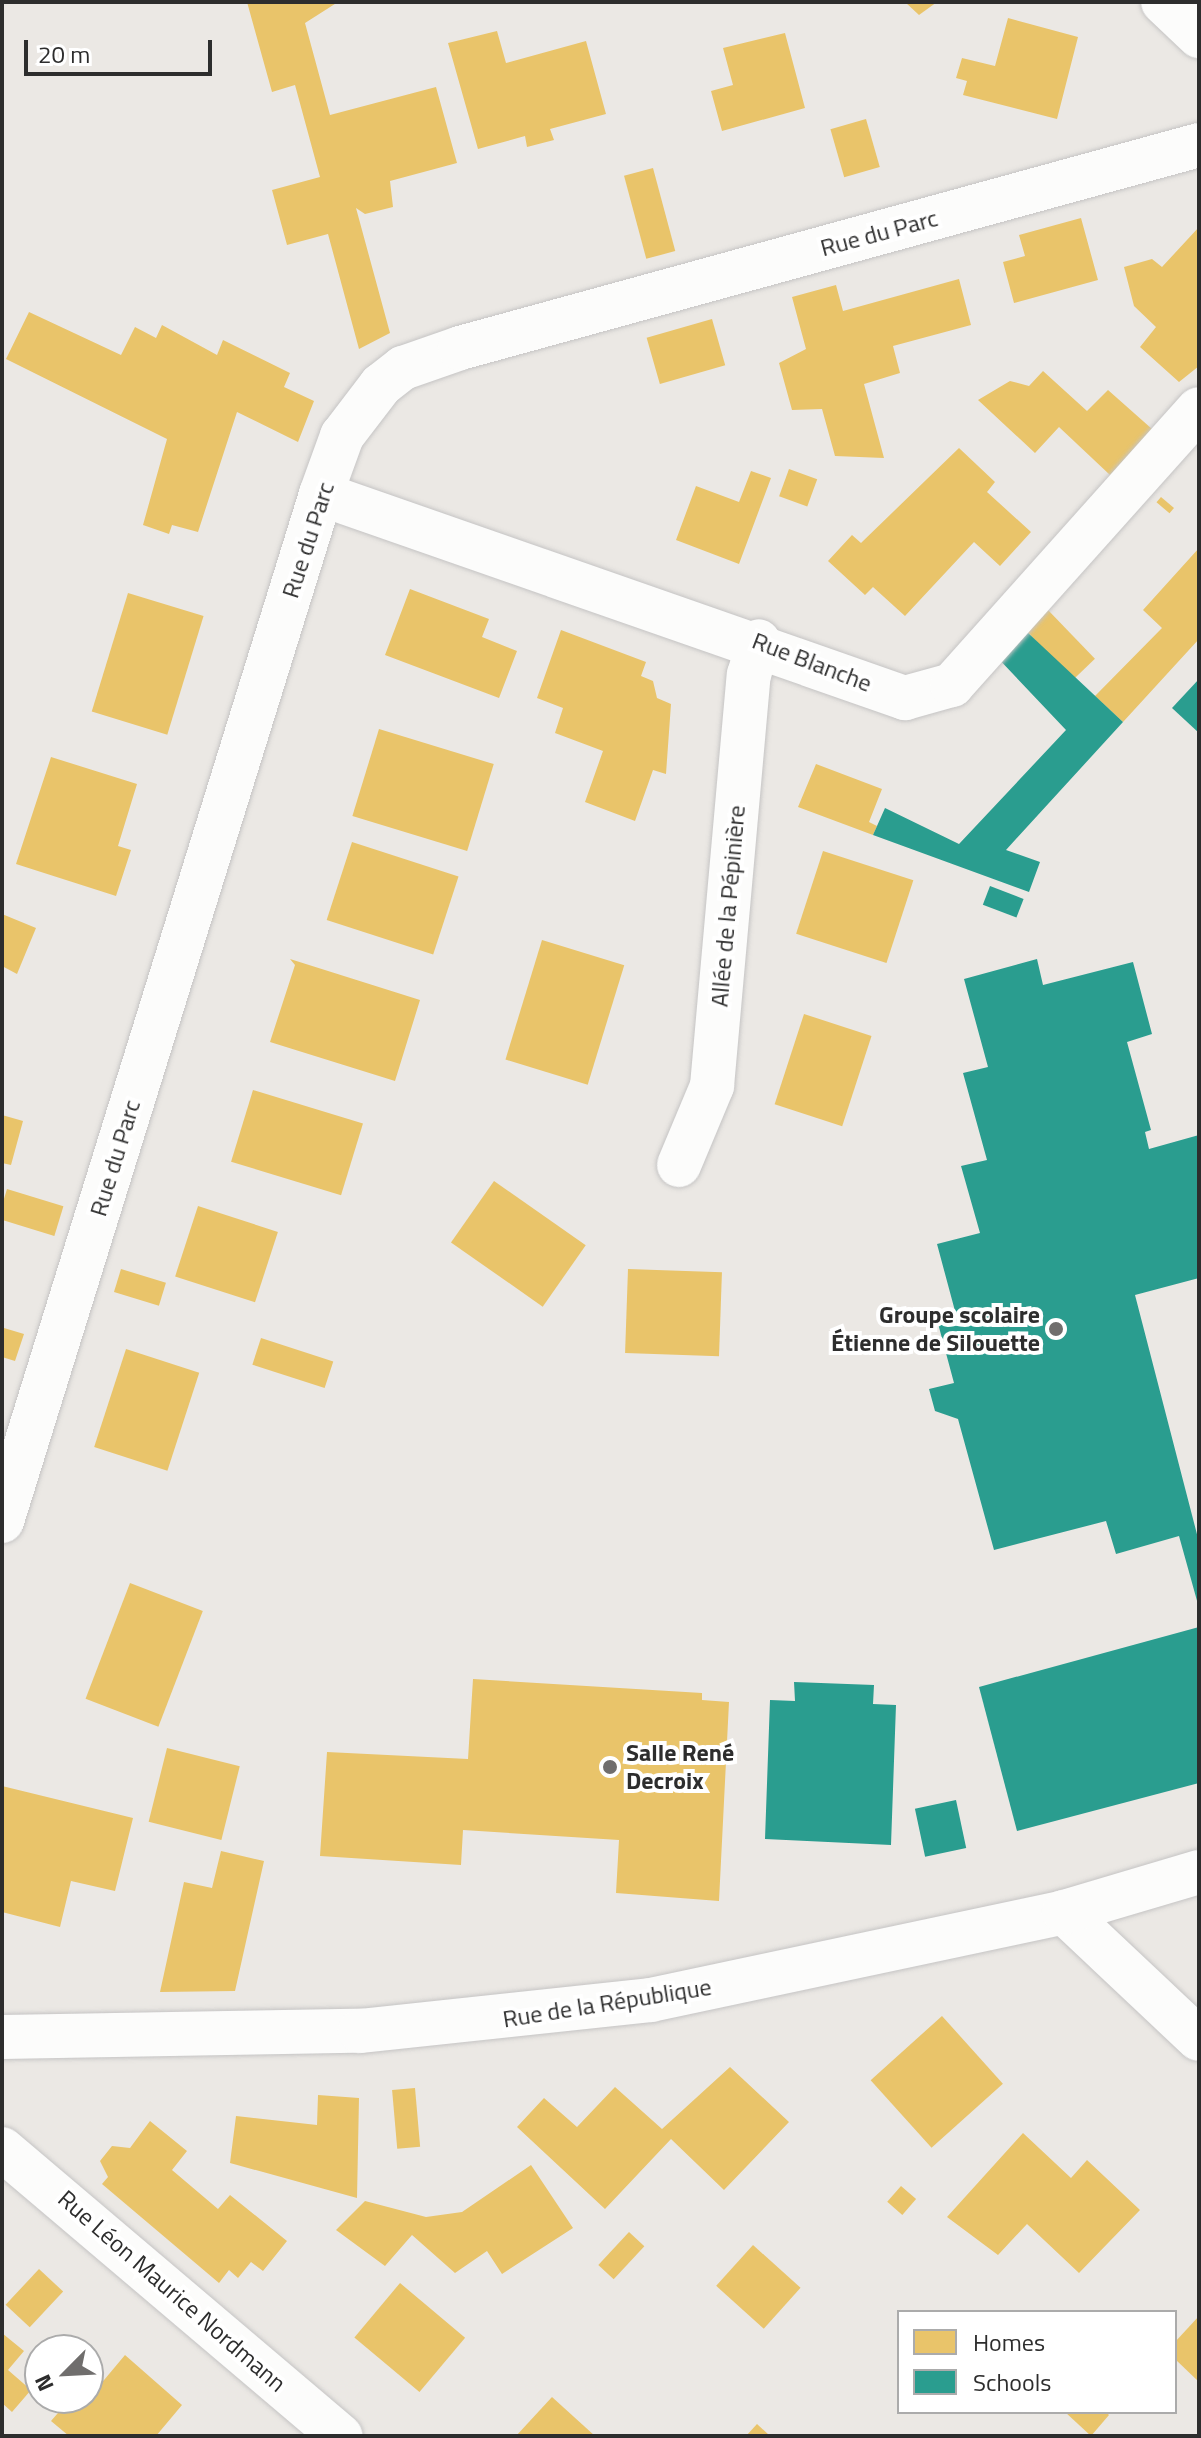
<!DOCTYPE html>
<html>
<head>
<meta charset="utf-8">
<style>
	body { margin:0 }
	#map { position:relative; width:1201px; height:2438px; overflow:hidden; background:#ebe8e4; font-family:"Titillium Web",sans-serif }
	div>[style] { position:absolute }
	.homes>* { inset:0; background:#e9c46a; transform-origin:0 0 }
	.schools>* { inset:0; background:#2a9d8f; transform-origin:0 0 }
	.roads { filter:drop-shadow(0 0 2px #c5c4c4) drop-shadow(0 0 2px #c5c4c4) }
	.street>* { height:44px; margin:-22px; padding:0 22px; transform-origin:22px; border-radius:22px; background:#fcfcfb }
	.dots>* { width:22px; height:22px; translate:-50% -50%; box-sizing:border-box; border:4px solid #fff; border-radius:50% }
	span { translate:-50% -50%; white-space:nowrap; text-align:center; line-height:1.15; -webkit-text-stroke:8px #fff; paint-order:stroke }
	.street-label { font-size:24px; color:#2d2d2d }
	.poi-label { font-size:24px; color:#2d2d2d; font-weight:700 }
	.right { translate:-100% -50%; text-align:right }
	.left { translate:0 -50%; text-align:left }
	.frame { position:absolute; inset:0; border:4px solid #2d2d2d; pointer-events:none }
	.legend { position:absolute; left:897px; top:2310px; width:280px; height:104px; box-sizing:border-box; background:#fff; border:2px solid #ababab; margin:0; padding:10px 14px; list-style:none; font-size:24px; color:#2d2d2d }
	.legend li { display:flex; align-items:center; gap:16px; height:40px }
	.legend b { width:40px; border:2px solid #ababab }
	.north { position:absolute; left:24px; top:2334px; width:80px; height:80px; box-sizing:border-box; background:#fff; border:2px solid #ababab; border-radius:50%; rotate:246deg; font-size:22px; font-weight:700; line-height:32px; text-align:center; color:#2d2d2d }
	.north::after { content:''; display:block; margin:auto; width:28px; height:36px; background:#706e6d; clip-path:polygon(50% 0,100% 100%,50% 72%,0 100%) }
	.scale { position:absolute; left:24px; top:40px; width:188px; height:36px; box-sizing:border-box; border:4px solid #2d2d2d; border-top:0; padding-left:10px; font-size:24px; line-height:28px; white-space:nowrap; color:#2d2d2d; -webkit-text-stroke:6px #fff; paint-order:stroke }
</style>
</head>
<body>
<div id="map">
	<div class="homes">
		<div style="clip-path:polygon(247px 2px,338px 2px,305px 23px,330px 115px,436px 87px,457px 163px,390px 181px,393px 207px,365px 214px,356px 208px,390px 333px,359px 349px,328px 234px,287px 245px,272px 190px,320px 177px,295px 85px,272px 92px)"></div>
		<div style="clip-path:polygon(905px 2px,937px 2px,919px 15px)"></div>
		<div style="clip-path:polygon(1008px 18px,1078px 37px,1057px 119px,963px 95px,967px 81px,956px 78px,962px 58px,995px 66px)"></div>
		<div style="clip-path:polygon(497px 31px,506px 63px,586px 41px,606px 114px,550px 129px,554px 140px,527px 147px,525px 136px,478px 149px,448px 43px)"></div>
		<div style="clip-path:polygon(785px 33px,805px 108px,722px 131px,711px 91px,733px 85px,723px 48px)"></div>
		<div style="left:866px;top:119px;width:50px;height:37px;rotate:74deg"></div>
		<div style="left:653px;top:168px;width:86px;height:30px;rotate:75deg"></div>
		<div style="clip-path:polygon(1081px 218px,1098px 280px,1014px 303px,1003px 262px,1025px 256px,1019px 235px)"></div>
		<div style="clip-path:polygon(1199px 227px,1199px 366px,1179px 382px,1140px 347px,1156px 327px,1134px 306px,1124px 267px,1152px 259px,1162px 267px)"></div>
		<div style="clip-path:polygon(959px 279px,971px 325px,893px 346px,900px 373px,864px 384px,884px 458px,835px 456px,822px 409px,792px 410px,779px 363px,806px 349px,792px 297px,836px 285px,843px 311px)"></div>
		<div style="clip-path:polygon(29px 312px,121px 355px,135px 327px,156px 338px,162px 325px,217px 355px,223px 340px,290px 373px,284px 387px,314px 401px,298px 442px,237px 412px,198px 532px,172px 525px,169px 534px,143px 525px,167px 439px,6px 359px)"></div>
		<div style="left:712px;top:319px;width:48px;height:68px;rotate:74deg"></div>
		<div style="clip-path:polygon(1043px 371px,1087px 411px,1108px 390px,1152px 429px,1110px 475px,1059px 427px,1035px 453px,978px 400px,1010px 381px,1029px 386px)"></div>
		<div style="clip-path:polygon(959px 448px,995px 482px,987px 492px,1031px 532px,1000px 566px,974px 542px,905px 616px,873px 587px,865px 595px,828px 561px,852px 535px,861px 543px)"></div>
		<div style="left:789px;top:469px;width:30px;height:29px;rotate:20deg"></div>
		<div style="clip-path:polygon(751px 471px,771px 478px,739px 564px,676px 540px,696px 486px,739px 502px)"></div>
		<div style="left:1161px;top:497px;width:17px;height:7px;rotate:40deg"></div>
		<div style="clip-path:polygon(1199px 548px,1199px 639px,1123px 722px,1095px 696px,1162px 628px,1143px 610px)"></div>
		<div style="clip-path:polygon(410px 589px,489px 619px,482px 637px,517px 651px,499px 698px,385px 655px)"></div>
		<div style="left:128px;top:593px;width:79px;height:124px;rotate:17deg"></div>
		<div style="left:1047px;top:609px;width:69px;height:30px;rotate:46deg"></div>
		<div style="clip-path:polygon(561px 630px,646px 662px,641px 676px,653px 681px,657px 698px,671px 704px,666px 774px,653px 770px,635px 821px,585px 802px,603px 751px,555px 733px,563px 708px,537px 698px)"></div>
		<div style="left:379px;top:729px;width:120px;height:91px;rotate:17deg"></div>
		<div style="clip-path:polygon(51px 757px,137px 784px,118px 846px,131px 850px,116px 896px,16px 864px)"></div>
		<div style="clip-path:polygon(816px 764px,882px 789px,869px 822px,877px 826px,873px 835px,798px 807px)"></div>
		<div style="left:352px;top:842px;width:112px;height:82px;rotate:18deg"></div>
		<div style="left:823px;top:851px;width:95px;height:87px;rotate:18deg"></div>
		<div style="clip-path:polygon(2px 914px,36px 928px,17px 974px,2px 966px)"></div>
		<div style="left:542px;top:940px;width:86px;height:125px;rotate:17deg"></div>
		<div style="clip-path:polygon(290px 959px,420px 1000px,395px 1081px,270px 1042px,295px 965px)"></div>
		<div style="left:804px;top:1014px;width:71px;height:95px;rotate:18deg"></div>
		<div style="left:253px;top:1090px;width:115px;height:75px;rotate:17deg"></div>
		<div style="clip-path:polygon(2px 1115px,23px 1121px,11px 1165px,2px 1163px)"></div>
		<div style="left:494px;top:1181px;width:112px;height:75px;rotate:35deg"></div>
		<div style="left:7px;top:1189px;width:59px;height:31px;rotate:17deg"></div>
		<div style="left:198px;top:1206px;width:84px;height:74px;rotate:18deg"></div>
		<div style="left:121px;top:1269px;width:47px;height:24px;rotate:17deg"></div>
		<div style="left:628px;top:1269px;width:94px;height:84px;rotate:2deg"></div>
		<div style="clip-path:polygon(4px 1328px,24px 1334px,15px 1361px,2px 1357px)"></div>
		<div style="left:261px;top:1338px;width:76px;height:28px;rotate:18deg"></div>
		<div style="left:126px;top:1349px;width:77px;height:103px;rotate:18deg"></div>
		<div style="left:130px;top:1583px;width:78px;height:124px;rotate:21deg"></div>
		<div style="clip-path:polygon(473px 1679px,702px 1693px,702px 1700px,729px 1702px,719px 1901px,616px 1893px,619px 1840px,463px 1830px,461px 1865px,320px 1856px,327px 1752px,468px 1759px)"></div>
		<div style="left:167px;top:1748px;width:75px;height:76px;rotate:14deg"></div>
		<div style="clip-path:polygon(2px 1786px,133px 1818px,115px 1891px,71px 1881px,60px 1927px,2px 1912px)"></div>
		<div style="clip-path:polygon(221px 1851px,264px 1861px,235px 1991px,160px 1992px,184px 1882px,212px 1888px)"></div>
		<div style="left:942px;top:2016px;width:91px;height:96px;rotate:48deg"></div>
		<div style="clip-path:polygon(730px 2067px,789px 2122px,724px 2190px,671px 2139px,605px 2209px,517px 2127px,544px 2098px,577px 2127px,615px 2087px,662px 2129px)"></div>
		<div style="left:415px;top:2088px;width:59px;height:23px;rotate:85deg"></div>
		<div style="clip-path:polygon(318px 2095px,359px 2098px,357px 2198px,230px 2163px,236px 2116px,317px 2125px)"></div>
		<div style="clip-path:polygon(150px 2121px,187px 2151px,172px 2170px,218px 2209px,230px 2195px,287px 2241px,263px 2271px,251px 2262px,238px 2278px,229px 2270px,219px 2283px,102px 2184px,108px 2177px,100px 2161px,112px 2146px,130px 2148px)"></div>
		<div style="clip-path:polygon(1023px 2133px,1071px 2178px,1087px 2160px,1140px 2210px,1079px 2273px,1027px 2224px,998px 2255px,947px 2217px)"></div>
		<div style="clip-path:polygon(531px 2165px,573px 2228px,502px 2274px,487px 2251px,455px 2273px,412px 2235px,385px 2266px,336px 2230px,365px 2201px,426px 2217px,462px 2212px)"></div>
		<div style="left:901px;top:2186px;width:20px;height:21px;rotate:41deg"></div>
		<div style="left:629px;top:2232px;width:21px;height:45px;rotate:43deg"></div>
		<div style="left:753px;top:2245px;width:64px;height:55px;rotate:42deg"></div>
		<div style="left:39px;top:2269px;width:33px;height:49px;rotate:43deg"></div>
		<div style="left:400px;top:2283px;width:85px;height:71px;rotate:40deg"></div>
		<div style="clip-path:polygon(1199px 2316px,1199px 2382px,1175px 2359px,1175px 2342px)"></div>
		<div style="clip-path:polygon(2px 2333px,24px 2351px,8px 2370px,31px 2390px,12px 2412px,2px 2403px)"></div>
		<div style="clip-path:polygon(125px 2355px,182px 2405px,156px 2436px,69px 2436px,51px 2421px,71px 2398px,88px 2398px,88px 2386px,94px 2392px)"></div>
		<div style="clip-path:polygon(552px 2397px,595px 2436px,516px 2436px)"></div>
		<div style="clip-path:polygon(1065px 2412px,1106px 2412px,1109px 2415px,1091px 2436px)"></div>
		<div style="clip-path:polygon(757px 2424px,770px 2436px,746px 2436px)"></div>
	</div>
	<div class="schools">
		<div style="clip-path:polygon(1026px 631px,1123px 722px,1006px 850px,1040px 862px,1029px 892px,873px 835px,885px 808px,959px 844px,1066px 730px,995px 655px)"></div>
		<div style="clip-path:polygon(1199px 679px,1199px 733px,1172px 708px)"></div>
		<div style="left:990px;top:886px;width:36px;height:20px;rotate:21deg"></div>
		<div style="clip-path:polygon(1037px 959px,1043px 985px,1133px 962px,1152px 1034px,1127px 1042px,1151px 1130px,1145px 1132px,1149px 1149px,1199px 1135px,1199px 1278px,1135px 1295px,1199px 1542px,1199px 1608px,1179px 1536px,1116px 1554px,1106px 1521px,994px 1550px,958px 1419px,935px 1411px,929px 1389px,954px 1383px,936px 1316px,955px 1311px,937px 1244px,980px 1233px,961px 1166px,987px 1160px,963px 1073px,988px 1067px,964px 979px)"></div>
		<div style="clip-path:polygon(1199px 1627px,1199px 1783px,1017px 1831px,979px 1687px)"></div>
		<div style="clip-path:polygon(794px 1682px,874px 1685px,873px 1704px,896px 1705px,891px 1845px,765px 1839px,770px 1700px,795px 1701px)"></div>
		<div style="left:956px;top:1800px;width:49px;height:42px;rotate:78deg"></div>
	</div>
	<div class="roads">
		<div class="street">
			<div style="left:1163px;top:2px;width:50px;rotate:43.4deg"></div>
			<div style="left:321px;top:494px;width:619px;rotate:19.26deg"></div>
			<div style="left:905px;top:698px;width:49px;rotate:-15.5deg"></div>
			<div style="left:952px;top:685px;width:370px;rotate:-48.2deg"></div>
			<div style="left:679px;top:1165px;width:86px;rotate:-67.3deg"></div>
			<div style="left:712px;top:1086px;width:413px;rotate:-84.9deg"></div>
			<div style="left:749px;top:675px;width:35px;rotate:-74deg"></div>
			<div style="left:2px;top:1521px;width:1075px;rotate:-72.74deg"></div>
			<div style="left:321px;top:494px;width:62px;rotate:-70.1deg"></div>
			<div style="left:342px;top:436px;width:64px;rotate:-52.6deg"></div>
			<div style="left:381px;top:385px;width:28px;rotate:-38deg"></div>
			<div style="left:403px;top:368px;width:60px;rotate:-19.3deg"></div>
			<div style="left:460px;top:348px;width:766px;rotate:-15.36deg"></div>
			<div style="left:1064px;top:1912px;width:185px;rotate:43.3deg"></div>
			<div style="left:2px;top:2037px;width:358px;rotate:-1deg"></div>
			<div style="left:360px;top:2031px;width:293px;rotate:-6.1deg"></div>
			<div style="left:651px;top:2000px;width:422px;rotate:-12deg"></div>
			<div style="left:1064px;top:1912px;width:141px;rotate:-16.5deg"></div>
			<div style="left:2px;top:2149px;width:444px;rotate:40.3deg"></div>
		</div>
	</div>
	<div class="dots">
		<div style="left:1056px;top:1329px;background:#706e6d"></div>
		<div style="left:610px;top:1767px;background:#706e6d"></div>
	</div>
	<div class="street-label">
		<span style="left:879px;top:233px;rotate:-15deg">Rue du Parc</span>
		<span style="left:308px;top:540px;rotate:-72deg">Rue du Parc</span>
		<span style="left:812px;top:662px;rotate:21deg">Rue Blanche</span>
		<span style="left:728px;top:906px;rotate:-85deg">Allée de la Pépinière</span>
		<span style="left:115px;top:1158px;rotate:-73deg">Rue du Parc</span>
		<span style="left:607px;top:2003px;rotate:-9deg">Rue de la République</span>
		<span style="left:172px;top:2291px;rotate:41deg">Rue Léon Maurice Nordmann</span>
	</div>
	<div class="poi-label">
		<span class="right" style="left:1040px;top:1329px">Groupe scolaire<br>Étienne de Silouette</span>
		<span class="left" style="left:626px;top:1767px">Salle René<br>Decroix</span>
	</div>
	<div class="frame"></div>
	<ul class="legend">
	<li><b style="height:22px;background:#e9c46a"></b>Homes</li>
	<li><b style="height:22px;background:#2a9d8f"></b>Schools</li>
	</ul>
	<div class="north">N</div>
	<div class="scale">20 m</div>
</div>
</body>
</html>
